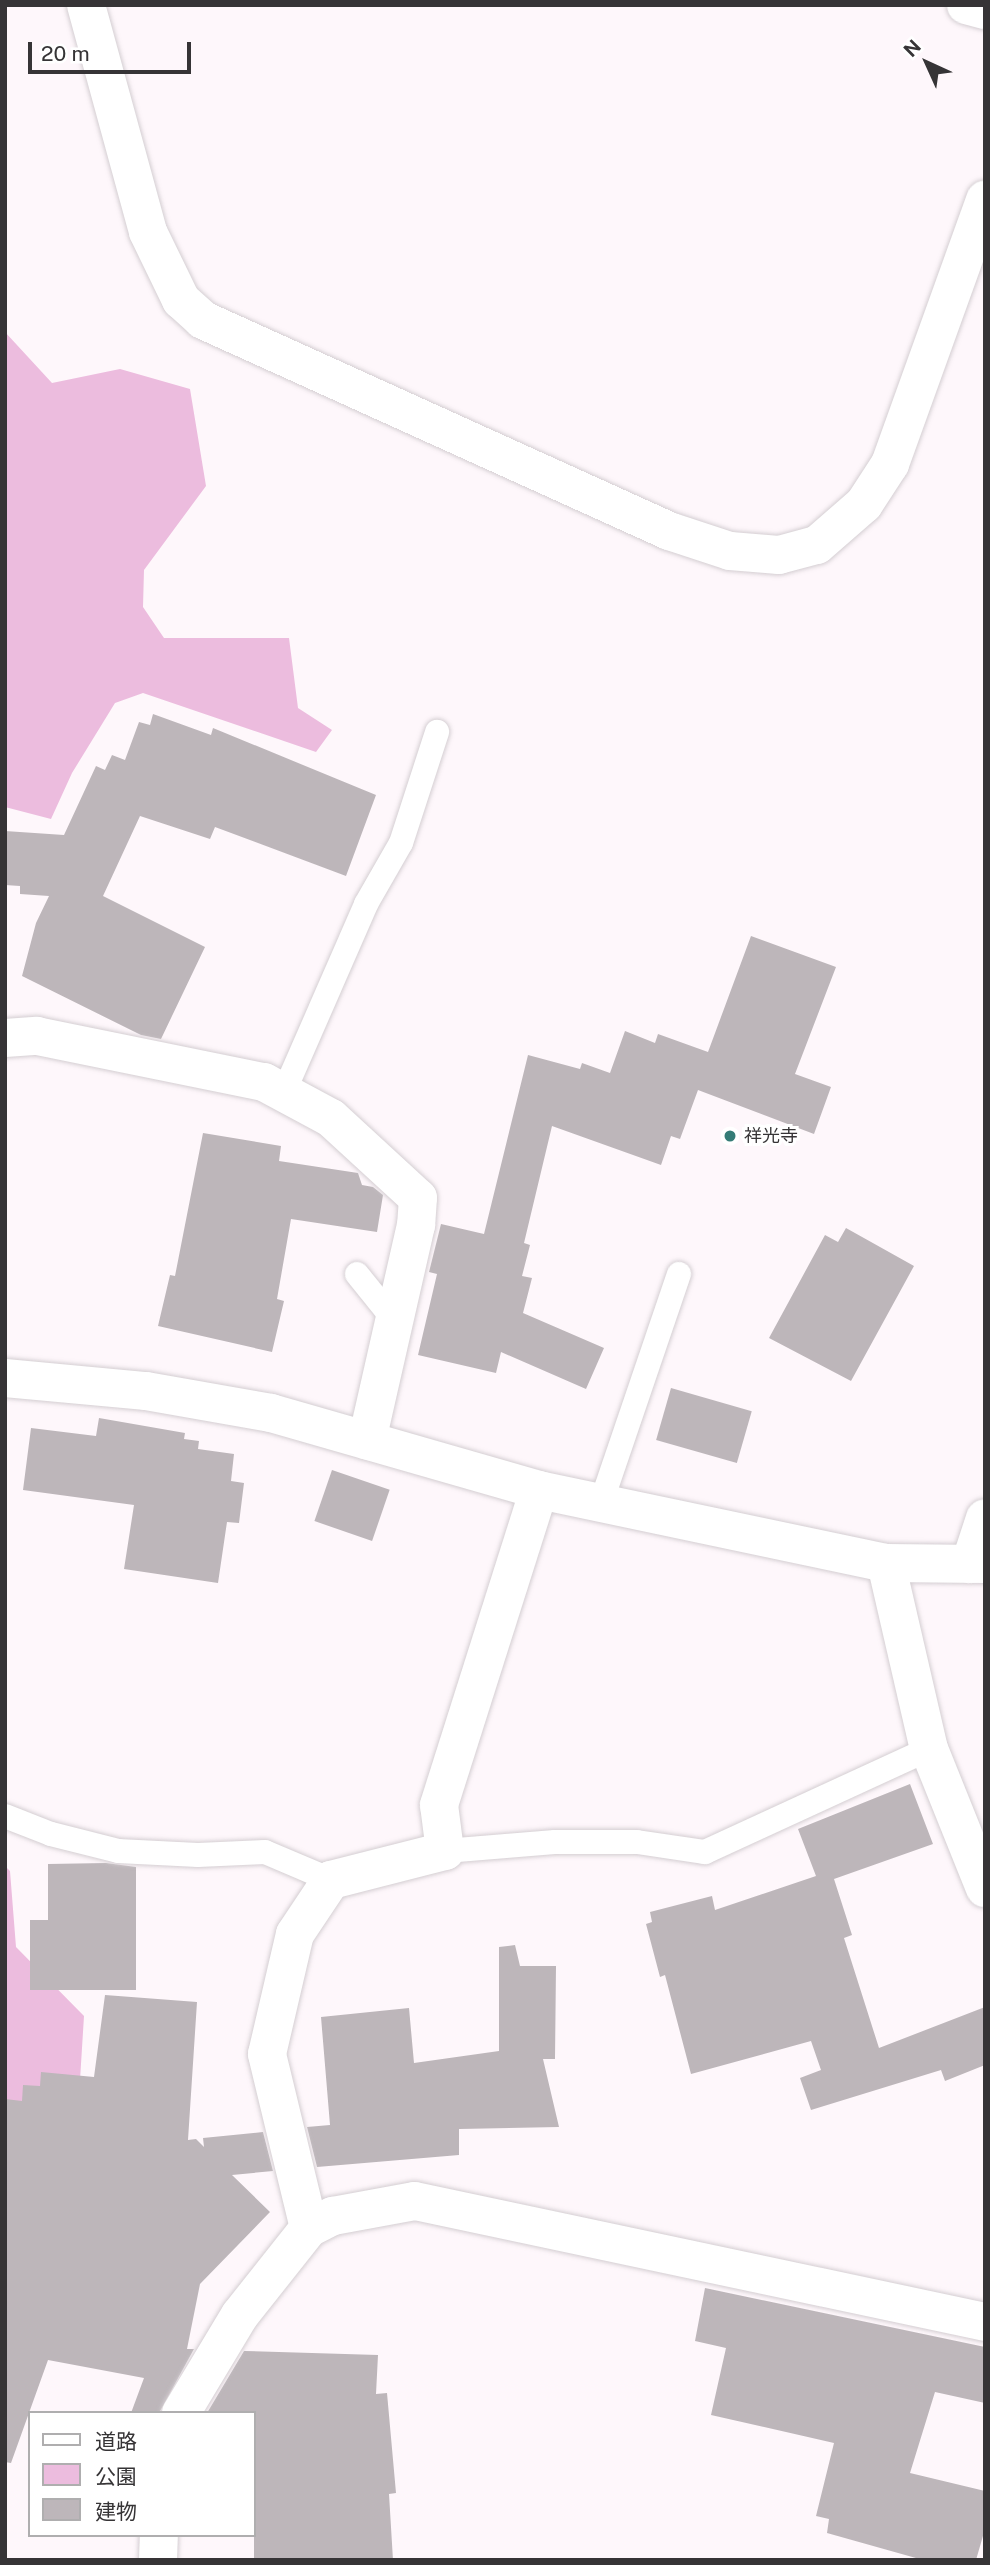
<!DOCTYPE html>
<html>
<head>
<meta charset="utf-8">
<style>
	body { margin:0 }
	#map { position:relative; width:990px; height:2565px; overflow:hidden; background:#fef7fb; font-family:"Public Sans","Noto Sans JP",sans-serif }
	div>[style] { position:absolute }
	.green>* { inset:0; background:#ecbcde }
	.building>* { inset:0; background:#bdb6ba; transform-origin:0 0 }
	.roads { filter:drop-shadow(0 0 2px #d4ced2) drop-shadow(0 0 2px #d4ced2) }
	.lane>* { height:24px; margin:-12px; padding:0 12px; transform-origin:12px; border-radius:12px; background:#fff }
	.street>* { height:38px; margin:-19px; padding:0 19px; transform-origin:19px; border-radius:19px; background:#fff }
	.secondary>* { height:38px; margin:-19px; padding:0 19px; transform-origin:19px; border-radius:19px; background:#fff }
	.dots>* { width:19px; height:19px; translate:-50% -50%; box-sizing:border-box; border:4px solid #fff; border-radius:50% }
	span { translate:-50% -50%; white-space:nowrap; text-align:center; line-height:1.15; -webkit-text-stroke:6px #fff; paint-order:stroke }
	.poi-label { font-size:18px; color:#363436 }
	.left { translate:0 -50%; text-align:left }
	.frame { position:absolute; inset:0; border:7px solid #363436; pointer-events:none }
	.legend { position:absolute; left:28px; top:2411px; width:228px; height:126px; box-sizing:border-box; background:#fff; border:2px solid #afaeaf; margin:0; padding:9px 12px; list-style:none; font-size:21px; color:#363436 }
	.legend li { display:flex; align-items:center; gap:14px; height:35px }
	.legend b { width:35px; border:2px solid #afaeaf }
	.north { position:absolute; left:892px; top:28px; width:70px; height:70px; -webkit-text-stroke:5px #fff; paint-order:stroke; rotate:315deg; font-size:19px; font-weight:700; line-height:28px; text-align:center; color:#363436 }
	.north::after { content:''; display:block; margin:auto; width:24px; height:32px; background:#363436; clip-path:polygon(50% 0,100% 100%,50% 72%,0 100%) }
	.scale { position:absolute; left:28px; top:42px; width:163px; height:32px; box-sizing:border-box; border:4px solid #363436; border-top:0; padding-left:9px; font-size:21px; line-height:24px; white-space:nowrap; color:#363436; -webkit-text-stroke:5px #fff; paint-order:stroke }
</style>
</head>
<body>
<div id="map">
	<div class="green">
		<div style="clip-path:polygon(5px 332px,52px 383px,120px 369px,190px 389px,206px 486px,144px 570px,143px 607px,164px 638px,289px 638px,298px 708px,332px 730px,316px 752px,143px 693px,115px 703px,72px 773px,51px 819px,5px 807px)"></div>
		<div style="clip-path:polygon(5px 1866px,10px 1871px,16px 1947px,84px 2016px,80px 2080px,5px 2332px)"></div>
	</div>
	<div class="building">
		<div style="clip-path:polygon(153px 714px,211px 735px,213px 728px,376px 795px,346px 876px,215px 827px,210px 839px,140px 816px,103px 896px,205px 947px,161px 1039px,141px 1035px,22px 976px,36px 923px,49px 896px,20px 894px,20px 886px,5px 885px,5px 831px,64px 835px,96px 766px,105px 770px,112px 755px,125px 760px,139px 722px,150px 725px)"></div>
		<div style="clip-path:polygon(751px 936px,836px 967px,795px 1074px,831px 1087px,814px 1134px,698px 1090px,680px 1139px,671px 1136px,661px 1165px,552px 1126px,524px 1243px,530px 1245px,522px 1276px,532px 1278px,523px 1313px,604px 1348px,586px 1389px,501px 1352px,496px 1373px,418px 1355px,437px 1274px,429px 1272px,441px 1224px,484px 1234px,528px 1055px,580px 1069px,582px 1063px,610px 1073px,625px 1031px,655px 1043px,658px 1034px,708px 1052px)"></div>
		<div style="clip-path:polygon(203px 1133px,281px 1146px,279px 1161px,358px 1173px,362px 1185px,373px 1187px,383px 1195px,377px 1232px,291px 1219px,277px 1299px,284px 1301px,272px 1352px,158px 1326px,170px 1275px,175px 1276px)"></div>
		<div style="clip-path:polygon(846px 1228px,914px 1266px,851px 1381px,769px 1338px,825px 1235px,838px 1242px)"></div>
		<div style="left:671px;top:1388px;width:84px;height:54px;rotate:16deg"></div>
		<div style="clip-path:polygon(99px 1418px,185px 1433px,184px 1439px,199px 1441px,198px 1449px,234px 1454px,231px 1481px,244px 1483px,239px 1523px,227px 1522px,218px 1583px,124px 1569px,134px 1505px,23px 1490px,31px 1428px,96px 1436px)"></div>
		<div style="left:332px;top:1470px;width:61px;height:54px;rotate:19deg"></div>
		<div style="clip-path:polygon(910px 1784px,933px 1844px,834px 1879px,852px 1935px,844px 1938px,879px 2048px,985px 2007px,985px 2065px,945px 2081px,941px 2070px,811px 2110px,800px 2078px,821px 2070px,811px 2041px,691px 2074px,665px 1975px,660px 1977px,646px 1924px,652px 1922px,650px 1912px,712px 1896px,715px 1910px,816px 1876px,798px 1829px)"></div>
		<div style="clip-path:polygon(106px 1863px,136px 1867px,136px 1990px,30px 1990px,30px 1920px,48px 1920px,48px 1864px)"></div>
		<div style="clip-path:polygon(515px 1945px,520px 1966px,556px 1966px,555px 2059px,543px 2059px,559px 2127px,459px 2129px,459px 2155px,317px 2167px,307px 2127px,330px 2125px,321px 2017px,409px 2008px,414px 2063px,499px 2051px,499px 1947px)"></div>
		<div style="clip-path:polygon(105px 1995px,197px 2002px,188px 2140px,196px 2139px,204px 2147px,203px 2138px,263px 2132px,273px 2171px,232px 2175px,270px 2212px,200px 2284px,187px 2349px,194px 2349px,159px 2413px,131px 2413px,144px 2378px,48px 2360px,11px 2463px,5px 2462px,5px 2099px,22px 2101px,23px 2085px,40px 2086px,41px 2072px,94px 2077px)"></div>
		<div style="clip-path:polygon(705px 2288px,985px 2347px,985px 2403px,935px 2392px,910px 2473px,985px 2491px,985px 2529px,976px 2560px,923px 2560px,827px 2533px,829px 2519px,816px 2516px,834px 2443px,711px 2415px,726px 2348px,695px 2341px)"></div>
		<div style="clip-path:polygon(244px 2351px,378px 2355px,376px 2394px,387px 2393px,396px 2493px,389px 2494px,393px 2560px,254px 2560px,254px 2413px,207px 2413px)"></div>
	</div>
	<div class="roads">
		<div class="lane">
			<div style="left:284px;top:1092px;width:205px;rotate:-66.4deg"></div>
			<div style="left:366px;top:904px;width:70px;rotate:-60.2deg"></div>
			<div style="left:401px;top:843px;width:117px;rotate:-72deg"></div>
			<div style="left:357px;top:1274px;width:59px;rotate:51.2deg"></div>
			<div style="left:601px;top:1503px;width:242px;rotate:-71.2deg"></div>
			<div style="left:5px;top:1816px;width:49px;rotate:21.4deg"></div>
			<div style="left:51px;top:1834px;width:69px;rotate:14.2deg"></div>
			<div style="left:118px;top:1851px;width:80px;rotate:2.9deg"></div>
			<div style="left:198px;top:1855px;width:67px;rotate:-2.6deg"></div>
			<div style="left:265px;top:1852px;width:72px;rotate:23deg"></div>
			<div style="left:445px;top:1851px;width:110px;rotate:-4.7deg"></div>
			<div style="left:555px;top:1842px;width:82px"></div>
			<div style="left:637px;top:1842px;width:69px;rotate:8.4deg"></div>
			<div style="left:705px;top:1852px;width:247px;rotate:-24.7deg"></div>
		</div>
		<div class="street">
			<div style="left:86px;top:5px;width:235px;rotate:74.7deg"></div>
			<div style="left:148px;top:232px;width:76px;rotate:64.1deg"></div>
			<div style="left:181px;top:300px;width:30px;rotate:42deg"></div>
			<div style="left:203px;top:320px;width:512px;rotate:24.36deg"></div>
			<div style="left:669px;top:531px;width:64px;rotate:18.2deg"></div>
			<div style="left:730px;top:551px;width:49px;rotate:4.7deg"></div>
			<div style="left:779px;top:555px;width:39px;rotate:-15deg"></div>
			<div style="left:817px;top:545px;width:62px;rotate:-41.1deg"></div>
			<div style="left:864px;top:504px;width:48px;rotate:-57deg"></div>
			<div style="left:890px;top:464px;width:281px;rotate:-70.2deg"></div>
			<div style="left:966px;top:5px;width:20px;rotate:15deg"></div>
			<div style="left:5px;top:1038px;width:32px;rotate:-4deg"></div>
			<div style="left:37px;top:1036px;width:232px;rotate:11.5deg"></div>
			<div style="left:264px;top:1082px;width:76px;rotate:28.2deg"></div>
			<div style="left:331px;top:1118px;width:118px;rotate:42.6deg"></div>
			<div style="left:418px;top:1198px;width:27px;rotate:94deg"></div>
			<div style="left:416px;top:1225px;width:221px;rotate:102.8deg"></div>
			<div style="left:886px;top:1563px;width:191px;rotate:77deg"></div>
			<div style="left:929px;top:1749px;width:150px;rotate:68.1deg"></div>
			<div style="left:970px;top:1564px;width:48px;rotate:-71.9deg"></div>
			<div style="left:309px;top:2228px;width:179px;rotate:-103.6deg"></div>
			<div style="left:267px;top:2054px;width:123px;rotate:-76.9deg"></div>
			<div style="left:295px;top:1934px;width:65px;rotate:-56.3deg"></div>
			<div style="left:331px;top:1880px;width:118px;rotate:-14.3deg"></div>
			<div style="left:445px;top:1851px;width:46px;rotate:-97.4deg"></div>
			<div style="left:439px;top:1805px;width:330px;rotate:-72.4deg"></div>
			<div style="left:181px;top:2413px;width:114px;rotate:-59deg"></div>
			<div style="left:240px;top:2315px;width:111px;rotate:-51.6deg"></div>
			<div style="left:309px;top:2228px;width:27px;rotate:-27deg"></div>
			<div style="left:333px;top:2216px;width:83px;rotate:-10.4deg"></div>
			<div style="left:415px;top:2201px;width:583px;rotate:11.98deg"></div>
			<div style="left:158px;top:2560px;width:25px;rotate:-88deg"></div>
		</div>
		<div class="secondary">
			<div style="left:5px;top:1378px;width:142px;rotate:5.3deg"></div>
			<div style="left:146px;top:1391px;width:127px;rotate:10deg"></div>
			<div style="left:271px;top:1413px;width:279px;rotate:16deg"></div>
			<div style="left:539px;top:1490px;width:355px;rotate:11.9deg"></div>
			<div style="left:886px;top:1563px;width:99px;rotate:0.6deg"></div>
		</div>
	</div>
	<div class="dots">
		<div style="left:730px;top:1136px;background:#347b76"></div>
	</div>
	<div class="poi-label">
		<span class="left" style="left:744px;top:1136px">祥光寺</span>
	</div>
	<div class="frame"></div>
	<ul class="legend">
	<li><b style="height:9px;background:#fff"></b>道路</li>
	<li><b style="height:19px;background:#ecbcde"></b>公園</li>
	<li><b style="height:19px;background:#bdb6ba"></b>建物</li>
	</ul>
	<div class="north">N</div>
	<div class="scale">20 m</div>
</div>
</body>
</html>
